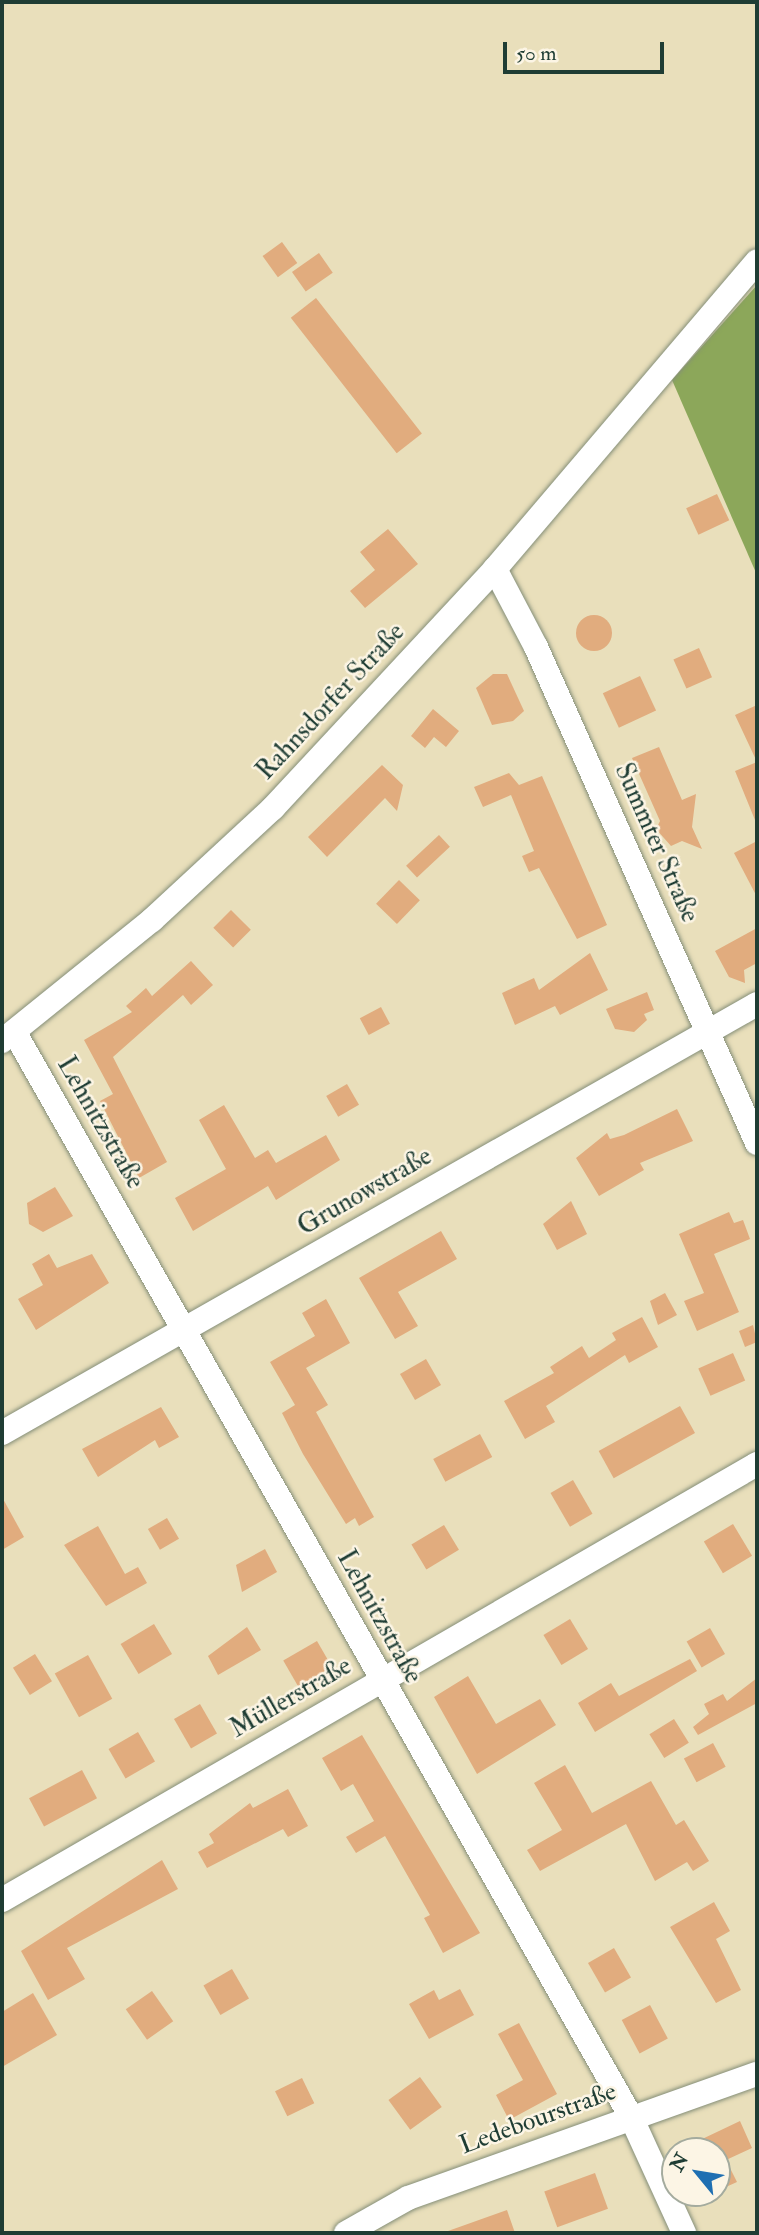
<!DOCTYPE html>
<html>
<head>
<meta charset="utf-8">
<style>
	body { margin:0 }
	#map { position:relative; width:759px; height:2235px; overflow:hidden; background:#e9dfbb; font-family:"IM FELL Double Pica",serif }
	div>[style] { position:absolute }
	.forest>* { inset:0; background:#8ca75a }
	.building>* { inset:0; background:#e1ac7e; transform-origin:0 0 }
	.round { border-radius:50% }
	.roads { filter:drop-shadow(0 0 2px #848e78) drop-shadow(0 0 2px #848e78) }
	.minor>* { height:24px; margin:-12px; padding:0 12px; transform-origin:12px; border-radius:12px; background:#fff }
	span { translate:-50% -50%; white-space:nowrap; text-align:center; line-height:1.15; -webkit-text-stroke:5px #fcf5e5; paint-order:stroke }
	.street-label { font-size:26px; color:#1f3d34 }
	.frame { position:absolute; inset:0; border:4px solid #1f3d34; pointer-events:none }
	.north { position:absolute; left:661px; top:2137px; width:70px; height:70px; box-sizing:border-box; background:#fcf5e5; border:2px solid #a4ab9e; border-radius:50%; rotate:300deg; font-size:19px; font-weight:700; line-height:28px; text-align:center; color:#1f3d34 }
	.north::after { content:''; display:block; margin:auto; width:24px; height:32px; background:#1f6fb2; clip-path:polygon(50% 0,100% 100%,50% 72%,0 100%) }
	.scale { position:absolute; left:503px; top:42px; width:161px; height:32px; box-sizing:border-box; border:4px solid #1f3d34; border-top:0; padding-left:9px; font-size:21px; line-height:24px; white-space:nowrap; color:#1f3d34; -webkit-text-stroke:5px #fcf5e5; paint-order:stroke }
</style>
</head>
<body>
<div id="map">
	<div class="forest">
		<div style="clip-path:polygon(757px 285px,757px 575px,672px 380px)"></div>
	</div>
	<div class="building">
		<div style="left:282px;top:242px;width:26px;height:24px;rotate:54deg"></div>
		<div style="left:319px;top:253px;width:24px;height:33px;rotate:55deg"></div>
		<div style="left:316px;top:298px;width:172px;height:32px;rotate:52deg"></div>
		<div style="left:717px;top:494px;width:29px;height:34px;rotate:65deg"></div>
		<div style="clip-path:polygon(388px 529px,418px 564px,365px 608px,350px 591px,375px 570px,360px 552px)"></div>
		<div class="round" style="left:576px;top:615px;width:36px;height:36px"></div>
		<div style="left:699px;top:648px;width:32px;height:28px;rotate:66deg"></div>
		<div style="clip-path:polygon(493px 674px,507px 674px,524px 711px,513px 721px,492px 725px,476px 688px)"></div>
		<div style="left:640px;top:676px;width:38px;height:41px;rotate:65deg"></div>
		<div style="clip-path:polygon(757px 705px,757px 825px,735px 771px,757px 762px,735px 715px)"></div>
		<div style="clip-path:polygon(433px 709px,459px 731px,446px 747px,434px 737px,425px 748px,411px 736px)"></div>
		<div style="clip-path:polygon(659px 747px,682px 800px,696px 794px,692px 827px,702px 849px,682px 841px,671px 846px,656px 829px,660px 821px,632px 758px)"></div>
		<div style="clip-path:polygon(382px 765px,403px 785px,397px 811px,385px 798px,327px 857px,308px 837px)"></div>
		<div style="clip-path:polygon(509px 773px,519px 785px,542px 776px,607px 925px,577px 939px,539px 868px,529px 872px,522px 856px,534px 851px,511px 795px,483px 807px,474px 787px)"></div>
		<div style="left:439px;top:835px;width:16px;height:45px;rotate:47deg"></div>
		<div style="clip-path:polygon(757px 841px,757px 897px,734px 853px)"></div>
		<div style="left:399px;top:880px;width:29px;height:33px;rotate:44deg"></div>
		<div style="left:231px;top:910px;width:28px;height:25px;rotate:45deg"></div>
		<div style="clip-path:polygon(757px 928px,757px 963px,744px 970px,745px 983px,729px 977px,715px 951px)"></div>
		<div style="clip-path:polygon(590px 953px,608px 990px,560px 1015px,555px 1006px,515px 1025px,502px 993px,534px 978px,539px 990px)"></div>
		<div style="clip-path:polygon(191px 961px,213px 985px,191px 1005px,183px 995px,113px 1057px,167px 1162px,139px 1178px,100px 1101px,113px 1094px,84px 1040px,132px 1012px,126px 1006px,146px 988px,152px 996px)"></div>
		<div style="clip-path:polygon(647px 992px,654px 1010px,644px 1014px,647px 1020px,634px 1032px,615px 1029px,606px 1009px)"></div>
		<div style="left:381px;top:1007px;width:19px;height:24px;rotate:62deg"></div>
		<div style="left:347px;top:1084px;width:24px;height:24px;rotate:60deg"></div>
		<div style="clip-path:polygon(224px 1105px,255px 1158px,268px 1150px,276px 1163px,326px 1135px,340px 1160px,276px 1200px,268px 1186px,193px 1231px,175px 1198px,226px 1169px,199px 1120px)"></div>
		<div style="clip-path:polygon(677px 1109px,693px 1141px,640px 1163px,644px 1170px,599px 1196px,576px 1158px,607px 1133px,610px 1139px,624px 1135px)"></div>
		<div style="clip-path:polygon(55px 1187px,73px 1216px,43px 1232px,29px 1224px,27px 1203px)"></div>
		<div style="clip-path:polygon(571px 1201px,587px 1234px,557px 1250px,543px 1224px)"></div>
		<div style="clip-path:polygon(729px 1212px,734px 1223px,743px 1220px,750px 1239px,714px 1254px,739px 1312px,697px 1331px,684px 1301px,704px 1293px,679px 1234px)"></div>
		<div style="clip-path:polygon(441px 1231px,457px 1259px,398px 1292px,418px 1326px,395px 1339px,359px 1278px)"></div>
		<div style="clip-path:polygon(49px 1254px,57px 1268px,92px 1254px,109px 1283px,36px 1330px,18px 1299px,43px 1285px,32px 1264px)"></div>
		<div style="clip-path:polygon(665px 1293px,677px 1315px,658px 1325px,650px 1301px)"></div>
		<div style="clip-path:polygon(326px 1299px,350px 1343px,306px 1368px,328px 1405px,316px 1412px,374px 1517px,359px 1526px,355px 1518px,346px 1524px,303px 1454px,282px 1413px,295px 1405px,270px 1362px,315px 1336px,302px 1313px)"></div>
		<div style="clip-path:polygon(642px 1317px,658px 1347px,629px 1363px,625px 1355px,546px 1406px,555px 1422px,525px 1439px,504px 1401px,554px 1373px,550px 1367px,582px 1346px,589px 1358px,616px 1340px,612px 1333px)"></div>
		<div style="clip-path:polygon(753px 1325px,757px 1342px,745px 1347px,739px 1331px)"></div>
		<div style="left:733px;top:1353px;width:30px;height:38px;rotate:66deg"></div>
		<div style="left:426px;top:1359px;width:30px;height:30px;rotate:60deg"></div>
		<div style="left:680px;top:1406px;width:31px;height:93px;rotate:61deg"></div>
		<div style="clip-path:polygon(161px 1407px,179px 1437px,159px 1448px,155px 1440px,98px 1477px,82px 1449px)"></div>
		<div style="left:480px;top:1434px;width:26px;height:53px;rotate:62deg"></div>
		<div style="left:573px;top:1480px;width:39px;height:26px;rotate:60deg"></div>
		<div style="clip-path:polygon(2px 1497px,24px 1537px,2px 1550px)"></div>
		<div style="left:167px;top:1518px;width:24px;height:22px;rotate:60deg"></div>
		<div style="left:733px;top:1524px;width:37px;height:34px;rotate:59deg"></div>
		<div style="left:444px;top:1525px;width:29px;height:38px;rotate:59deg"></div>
		<div style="clip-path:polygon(98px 1526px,125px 1574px,138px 1567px,147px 1583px,106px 1606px,64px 1545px)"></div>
		<div style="clip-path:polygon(265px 1549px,277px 1572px,242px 1592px,236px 1565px)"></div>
		<div style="left:570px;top:1619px;width:35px;height:31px;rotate:59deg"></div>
		<div style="left:154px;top:1624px;width:35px;height:39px;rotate:59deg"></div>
		<div style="clip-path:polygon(247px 1627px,261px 1650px,218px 1675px,208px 1656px)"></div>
		<div style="left:710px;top:1628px;width:30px;height:27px;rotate:60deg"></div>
		<div style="left:317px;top:1641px;width:30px;height:39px;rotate:60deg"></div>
		<div style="left:35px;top:1654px;width:32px;height:26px;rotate:58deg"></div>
		<div style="left:88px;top:1655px;width:50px;height:38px;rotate:61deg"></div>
		<div style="clip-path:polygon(690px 1659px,697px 1671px,595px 1732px,578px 1703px,611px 1683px,619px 1696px)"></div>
		<div style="clip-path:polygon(468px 1676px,496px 1724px,540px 1699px,556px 1725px,477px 1774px,434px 1697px)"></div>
		<div style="clip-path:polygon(757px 1678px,757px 1703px,698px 1735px,693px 1727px,709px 1714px,704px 1704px,723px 1694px,727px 1701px)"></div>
		<div style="left:200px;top:1704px;width:34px;height:30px;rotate:60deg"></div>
		<div style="left:674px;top:1719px;width:28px;height:29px;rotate:58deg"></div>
		<div style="left:138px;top:1732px;width:34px;height:34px;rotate:60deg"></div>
		<div style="clip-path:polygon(362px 1735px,480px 1933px,443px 1953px,424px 1918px,430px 1915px,385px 1836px,356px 1853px,346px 1837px,374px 1821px,353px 1784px,341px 1791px,322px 1758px)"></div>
		<div style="left:713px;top:1743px;width:27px;height:33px;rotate:62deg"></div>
		<div style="clip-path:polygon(565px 1765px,592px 1813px,651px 1781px,676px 1825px,684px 1820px,709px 1861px,693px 1871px,687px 1862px,655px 1881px,626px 1824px,540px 1871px,527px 1850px,562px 1830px,534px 1783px)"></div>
		<div style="left:82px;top:1770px;width:32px;height:60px;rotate:62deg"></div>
		<div style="clip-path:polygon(288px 1789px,308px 1826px,288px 1837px,283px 1829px,207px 1868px,198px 1852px,214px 1843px,209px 1834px,250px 1803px,253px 1808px)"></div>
		<div style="clip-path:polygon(162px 1860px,178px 1889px,67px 1948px,85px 1979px,48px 2000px,21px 1951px)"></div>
		<div style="clip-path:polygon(714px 1902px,730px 1931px,716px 1939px,741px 1990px,716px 2003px,670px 1927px)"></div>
		<div style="left:614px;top:1948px;width:34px;height:30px;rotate:60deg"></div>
		<div style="left:232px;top:1969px;width:34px;height:33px;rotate:60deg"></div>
		<div style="clip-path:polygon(460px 1989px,474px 2015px,429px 2039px,409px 2004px,434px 1990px,439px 2000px)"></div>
		<div style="left:152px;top:1991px;width:37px;height:32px;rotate:55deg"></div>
		<div style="clip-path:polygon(33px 1993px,57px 2035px,2px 2067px,2px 2012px)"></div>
		<div style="left:650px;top:2005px;width:38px;height:32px;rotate:62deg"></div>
		<div style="clip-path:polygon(519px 2023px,557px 2094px,509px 2120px,496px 2095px,523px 2080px,498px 2034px)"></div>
		<div style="left:420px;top:2077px;width:37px;height:39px;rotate:54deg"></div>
		<div style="left:302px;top:2078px;width:28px;height:30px;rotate:64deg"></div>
		<div style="clip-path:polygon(740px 2121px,752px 2148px,726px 2160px,737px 2182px,717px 2191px,717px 2151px,677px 2151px)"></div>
		<div style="left:595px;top:2173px;width:38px;height:54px;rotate:70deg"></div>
		<div style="clip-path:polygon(507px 2210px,515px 2233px,448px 2233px,448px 2231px)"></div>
	</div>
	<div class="roads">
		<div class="minor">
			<div style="left:495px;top:569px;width:88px;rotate:62.3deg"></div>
			<div style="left:536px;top:647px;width:543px;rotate:65.98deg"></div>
			<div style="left:15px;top:1033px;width:1247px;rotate:60.39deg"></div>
			<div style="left:631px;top:2117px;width:128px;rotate:65.4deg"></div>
			<div style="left:2px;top:1041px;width:193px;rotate:-38.9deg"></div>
			<div style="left:152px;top:920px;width:165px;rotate:-42.8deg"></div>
			<div style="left:273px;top:808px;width:326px;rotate:-47.1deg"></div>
			<div style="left:495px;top:569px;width:404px;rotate:-49.6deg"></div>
			<div style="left:2px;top:1433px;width:868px;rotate:-29.61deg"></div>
			<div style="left:2px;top:1900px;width:872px;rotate:-30.01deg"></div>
			<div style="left:346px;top:2233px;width:71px;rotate:-29.4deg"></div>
			<div style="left:408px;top:2198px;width:370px;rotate:-19.6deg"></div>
		</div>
	</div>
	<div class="street-label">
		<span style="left:331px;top:702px;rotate:-47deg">Rahnsdorfer Straße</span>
		<span style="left:656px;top:843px;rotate:66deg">Summter Straße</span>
		<span style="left:100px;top:1123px;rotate:60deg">Lehnitzstraße</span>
		<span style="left:365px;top:1192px;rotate:-30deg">Grunowstraße</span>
		<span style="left:379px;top:1617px;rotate:61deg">Lehnitzstraße</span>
		<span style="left:291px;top:1698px;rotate:-30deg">Müllerstraße</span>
		<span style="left:538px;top:2119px;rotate:-20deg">Ledebourstraße</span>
	</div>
	<div class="frame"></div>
	<div class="north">N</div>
	<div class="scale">50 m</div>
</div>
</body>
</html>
